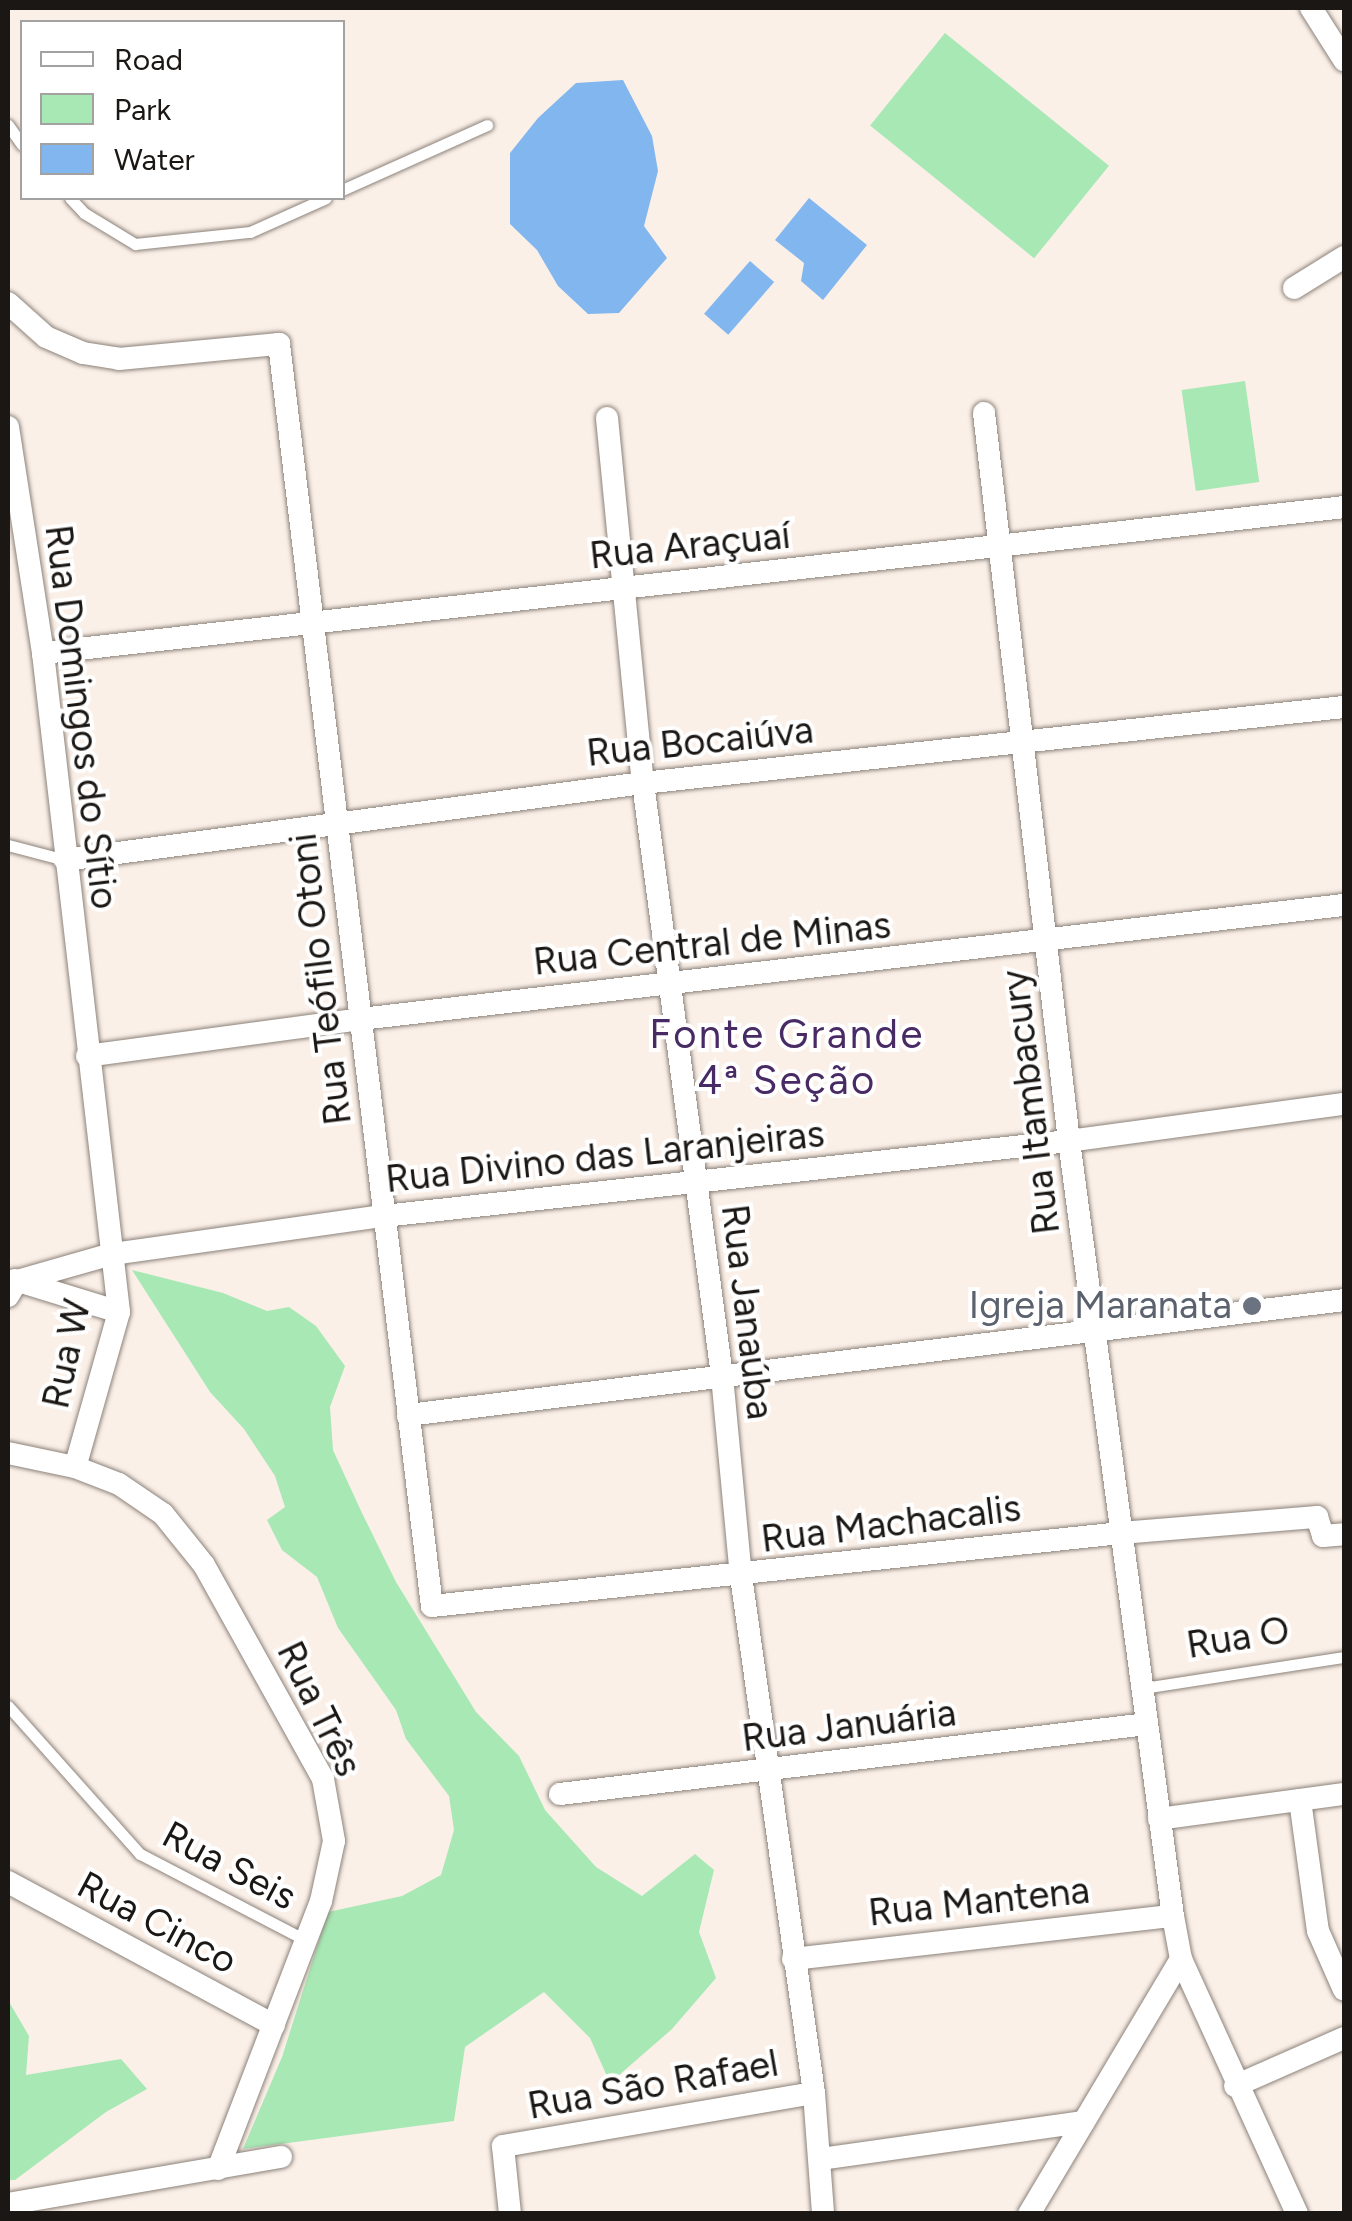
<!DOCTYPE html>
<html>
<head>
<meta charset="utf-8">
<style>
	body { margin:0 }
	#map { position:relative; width:1352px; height:2221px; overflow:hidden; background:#fbf0e8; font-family:Figtree,sans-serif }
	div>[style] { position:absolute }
	.green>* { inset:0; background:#a8e8b5; transform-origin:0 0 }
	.water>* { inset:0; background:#82b6ee; transform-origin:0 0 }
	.roads { filter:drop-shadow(0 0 2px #8b827a) drop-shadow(0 0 2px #8b827a) }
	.lane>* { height:11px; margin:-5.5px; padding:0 5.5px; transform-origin:5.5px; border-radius:5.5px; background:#fff }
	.street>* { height:22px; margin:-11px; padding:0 11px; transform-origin:11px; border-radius:11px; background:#fff }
	.dots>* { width:28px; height:28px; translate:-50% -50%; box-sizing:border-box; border:5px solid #fff; border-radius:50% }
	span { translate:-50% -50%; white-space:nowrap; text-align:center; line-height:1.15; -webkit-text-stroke:8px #fff; paint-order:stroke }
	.street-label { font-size:38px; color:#1b1714 }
	.worship-label { font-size:38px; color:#5b616d }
	.right { translate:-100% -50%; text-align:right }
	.neighbourhood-label { font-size:40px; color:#482b64; letter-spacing:2.5px }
	.frame { position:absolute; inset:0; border:10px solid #1b1714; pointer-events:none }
	.legend { position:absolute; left:20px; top:20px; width:325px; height:180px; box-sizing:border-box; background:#fff; border:2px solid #a4a2a1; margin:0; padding:12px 18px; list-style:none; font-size:30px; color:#1b1714 }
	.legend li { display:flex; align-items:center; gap:20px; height:50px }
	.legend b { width:50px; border:2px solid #a4a2a1 }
</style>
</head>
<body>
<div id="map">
	<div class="green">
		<div style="left:945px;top:33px;width:211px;height:119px;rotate:39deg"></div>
		<div style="left:1245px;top:381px;width:102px;height:64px;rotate:82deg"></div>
		<div style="clip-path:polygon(132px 1270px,223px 1293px,267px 1311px,289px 1307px,316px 1326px,345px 1366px,330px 1407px,333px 1450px,362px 1513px,396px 1582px,476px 1712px,519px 1756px,545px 1810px,596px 1867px,642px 1896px,695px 1854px,714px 1870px,699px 1932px,716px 1978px,672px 2029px,610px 2083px,590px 2038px,544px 1992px,465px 2047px,454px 2121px,243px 2149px,282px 2057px,328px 1912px,402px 1896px,441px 1875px,454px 1830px,449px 1796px,406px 1739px,396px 1710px,338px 1628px,317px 1577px,282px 1550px,267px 1520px,285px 1507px,275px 1476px,244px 1429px,210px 1392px)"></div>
		<div style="clip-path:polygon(8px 2000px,29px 2036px,26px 2075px,121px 2059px,147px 2089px,106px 2112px,15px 2180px,8px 2180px)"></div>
	</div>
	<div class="water">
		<div style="clip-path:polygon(623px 80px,652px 136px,658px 171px,644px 226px,667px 258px,619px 313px,588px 314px,558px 286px,537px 250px,510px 224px,510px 153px,538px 118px,576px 83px)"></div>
		<div style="clip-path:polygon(809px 198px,867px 245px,823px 300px,801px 281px,804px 263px,775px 240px)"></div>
		<div style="left:750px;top:261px;width:32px;height:70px;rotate:41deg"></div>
	</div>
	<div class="roads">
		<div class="lane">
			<div style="left:8px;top:125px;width:24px;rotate:55deg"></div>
			<div style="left:342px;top:190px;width:159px;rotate:-24.1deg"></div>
			<div style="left:70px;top:198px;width:21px;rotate:47deg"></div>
			<div style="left:84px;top:213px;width:60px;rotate:31.3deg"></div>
			<div style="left:135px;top:244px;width:116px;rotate:-6deg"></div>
			<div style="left:250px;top:232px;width:83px;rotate:-24.1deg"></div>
			<div style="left:8px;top:845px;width:59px;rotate:14.7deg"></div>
			<div style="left:1143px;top:1688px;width:203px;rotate:-8.8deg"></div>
			<div style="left:8px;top:1706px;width:198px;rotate:48.3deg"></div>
			<div style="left:140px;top:1854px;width:186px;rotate:27.5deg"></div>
		</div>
		<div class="street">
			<div style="left:1311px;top:8px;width:62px;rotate:57.6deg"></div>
			<div style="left:1294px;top:288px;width:59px;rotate:-31.8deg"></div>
			<div style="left:8px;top:303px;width:51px;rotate:41.8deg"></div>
			<div style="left:46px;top:337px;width:40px;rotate:23.4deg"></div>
			<div style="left:83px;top:353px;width:36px;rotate:9deg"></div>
			<div style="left:119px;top:359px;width:161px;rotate:-5.4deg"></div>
			<div style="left:279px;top:344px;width:1271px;rotate:83.09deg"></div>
			<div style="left:432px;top:1606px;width:693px;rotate:-6.05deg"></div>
			<div style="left:1121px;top:1533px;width:197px;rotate:-4.7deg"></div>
			<div style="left:1317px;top:1517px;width:20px;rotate:72deg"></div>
			<div style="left:1323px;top:1536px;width:21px;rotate:-5deg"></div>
			<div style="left:984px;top:413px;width:733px;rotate:83.34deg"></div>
			<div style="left:1069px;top:1141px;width:782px;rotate:82.36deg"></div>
			<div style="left:1173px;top:1916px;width:44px;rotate:79.5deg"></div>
			<div style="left:1181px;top:1959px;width:280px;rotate:65.5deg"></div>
			<div style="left:607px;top:418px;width:367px;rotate:84.4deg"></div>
			<div style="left:643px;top:783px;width:598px;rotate:82.41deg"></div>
			<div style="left:722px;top:1376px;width:201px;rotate:84.6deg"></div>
			<div style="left:741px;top:1576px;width:522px;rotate:81.96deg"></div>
			<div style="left:814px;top:2093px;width:121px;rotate:85.7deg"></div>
			<div style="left:8px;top:427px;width:229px;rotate:81.2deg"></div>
			<div style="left:43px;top:653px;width:663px;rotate:83.42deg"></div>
			<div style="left:119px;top:1312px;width:161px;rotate:105.8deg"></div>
			<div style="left:43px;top:653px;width:1309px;rotate:-6.4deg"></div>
			<div style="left:65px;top:860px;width:583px;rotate:-7.59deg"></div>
			<div style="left:643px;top:783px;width:705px;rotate:-6.19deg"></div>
			<div style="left:87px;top:1056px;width:276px;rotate:-7.7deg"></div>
			<div style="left:361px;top:1019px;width:990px;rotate:-6.62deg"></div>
			<div style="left:15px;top:1280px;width:109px;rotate:17.1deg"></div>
			<div style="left:8px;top:1296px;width:17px;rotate:-59deg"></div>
			<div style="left:17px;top:1281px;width:99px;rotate:-15.9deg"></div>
			<div style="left:112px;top:1254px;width:275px;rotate:-8deg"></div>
			<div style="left:384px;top:1216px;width:689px;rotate:-6.25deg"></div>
			<div style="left:1069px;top:1141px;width:277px;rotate:-7.7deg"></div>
			<div style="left:408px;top:1415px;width:943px;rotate:-7deg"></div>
			<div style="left:8px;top:1453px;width:68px;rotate:11.8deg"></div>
			<div style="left:75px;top:1467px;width:47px;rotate:21.1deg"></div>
			<div style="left:119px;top:1484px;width:53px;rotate:34.3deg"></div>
			<div style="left:163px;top:1514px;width:65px;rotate:51.2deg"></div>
			<div style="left:204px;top:1565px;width:245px;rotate:60.9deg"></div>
			<div style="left:323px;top:1779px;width:63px;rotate:79.9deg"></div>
			<div style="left:334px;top:1841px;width:61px;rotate:102.2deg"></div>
			<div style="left:321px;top:1901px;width:287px;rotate:111deg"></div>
			<div style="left:560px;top:1794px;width:591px;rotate:-6.8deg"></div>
			<div style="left:1300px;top:1800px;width:132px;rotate:82.2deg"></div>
			<div style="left:1318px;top:1931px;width:64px;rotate:66.2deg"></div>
			<div style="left:1159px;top:1819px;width:187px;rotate:-7.7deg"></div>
			<div style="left:8px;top:1882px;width:302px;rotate:28.3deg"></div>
			<div style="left:793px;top:1959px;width:382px;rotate:-6.5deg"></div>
			<div style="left:1235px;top:2086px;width:119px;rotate:-23.8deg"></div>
			<div style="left:820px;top:2159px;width:266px;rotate:-8deg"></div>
			<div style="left:8px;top:2204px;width:277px;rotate:-9.8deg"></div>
			<div style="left:510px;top:2214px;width:68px;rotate:-95.9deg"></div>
			<div style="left:503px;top:2146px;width:315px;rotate:-9.7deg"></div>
			<div style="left:1029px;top:2214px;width:297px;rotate:-59.2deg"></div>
		</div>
	</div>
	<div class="dots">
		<div style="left:1252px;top:1306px;background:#6b7280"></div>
	</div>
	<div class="street-label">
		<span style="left:690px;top:546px;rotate:-6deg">Rua Araçuaí</span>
		<span style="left:81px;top:717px;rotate:83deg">Rua Domingos do Sítio</span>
		<span style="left:700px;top:742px;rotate:-6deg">Rua Bocaiúva</span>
		<span style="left:712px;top:944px;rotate:-6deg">Rua Central de Minas</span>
		<span style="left:321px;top:979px;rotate:-97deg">Rua Teófilo Otoni</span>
		<span style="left:1031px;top:1102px;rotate:-97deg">Rua Itambacury</span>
		<span style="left:605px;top:1157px;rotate:-6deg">Rua Divino das Laranjeiras</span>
		<span style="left:747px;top:1312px;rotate:83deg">Rua Janaúba</span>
		<span style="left:67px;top:1354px;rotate:-78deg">Rua W</span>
		<span style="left:891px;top:1524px;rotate:-7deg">Rua Machacalis</span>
		<span style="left:1238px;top:1638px;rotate:-9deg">Rua O</span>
		<span style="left:319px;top:1709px;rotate:64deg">Rua Três</span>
		<span style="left:849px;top:1726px;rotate:-7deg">Rua Januária</span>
		<span style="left:229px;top:1866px;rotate:28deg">Rua Seis</span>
		<span style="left:979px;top:1902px;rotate:-6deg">Rua Mantena</span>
		<span style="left:157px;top:1923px;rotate:28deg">Rua Cinco</span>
		<span style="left:653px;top:2085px;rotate:-10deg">Rua São Rafael</span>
	</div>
	<div class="worship-label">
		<span class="right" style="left:1232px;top:1306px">Igreja Maranata</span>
	</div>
	<div class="neighbourhood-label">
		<span style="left:787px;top:1057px">Fonte Grande<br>4ª Seção</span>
	</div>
	<div class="frame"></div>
	<ul class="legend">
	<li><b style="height:12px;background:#fff"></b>Road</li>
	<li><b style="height:28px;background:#a8e8b5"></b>Park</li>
	<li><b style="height:28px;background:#82b6ee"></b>Water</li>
	</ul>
</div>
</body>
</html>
